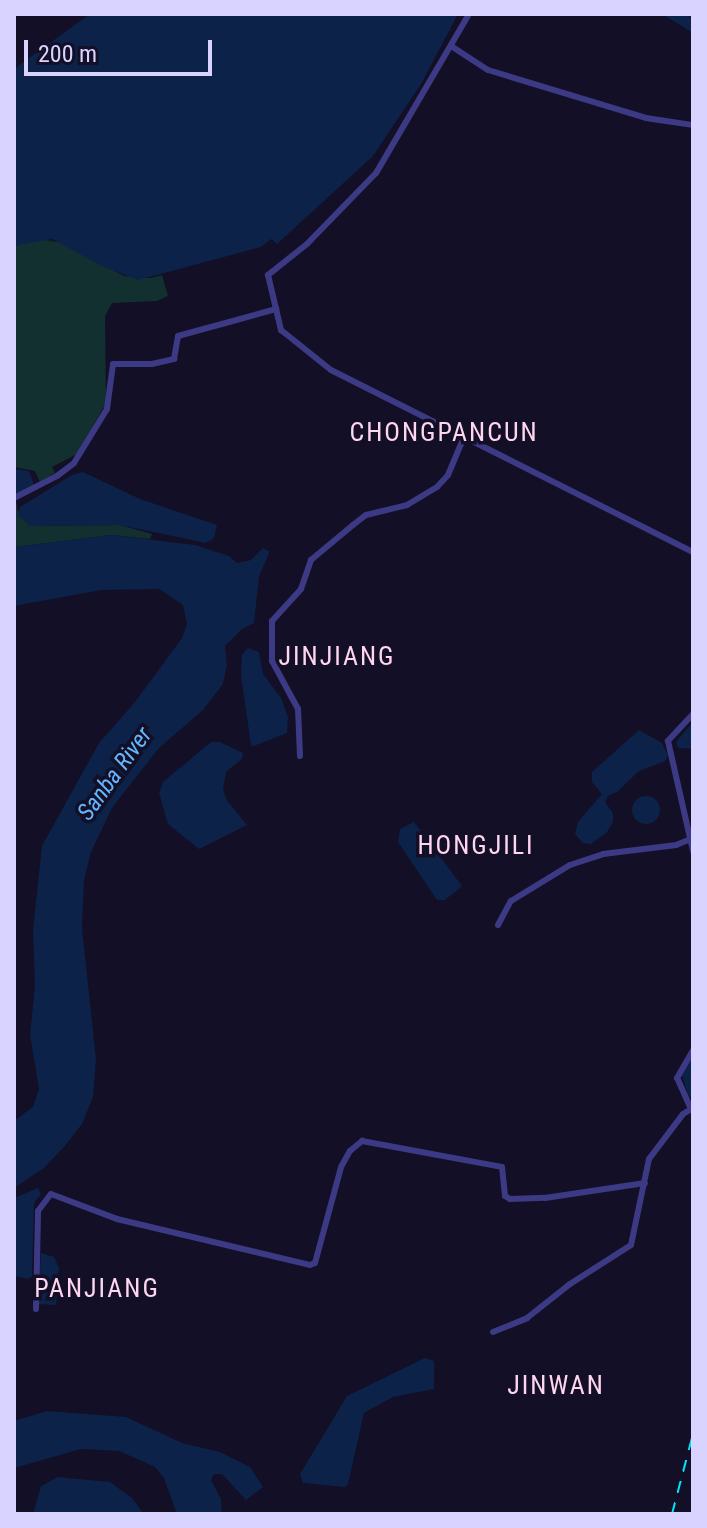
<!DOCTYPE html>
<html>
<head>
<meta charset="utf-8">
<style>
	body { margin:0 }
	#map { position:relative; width:707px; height:1528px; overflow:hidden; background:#130f26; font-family:"Roboto Condensed",sans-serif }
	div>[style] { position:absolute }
	.green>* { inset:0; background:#12302f }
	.water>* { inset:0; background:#0c2248 }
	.round { border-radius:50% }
	.street>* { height:6px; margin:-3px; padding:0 3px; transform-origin:3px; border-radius:3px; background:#3d3a85 }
	.rail>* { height:2px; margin-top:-1px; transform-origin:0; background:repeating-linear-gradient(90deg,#00e5ff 0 12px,transparent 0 22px) }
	span { translate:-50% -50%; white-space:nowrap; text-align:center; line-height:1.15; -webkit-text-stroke:7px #130f26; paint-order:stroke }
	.water-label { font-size:24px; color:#62b6ff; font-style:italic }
	.quarter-label { font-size:26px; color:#ffd6f0; letter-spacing:2px }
	.frame { position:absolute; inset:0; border:16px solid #d9d4ff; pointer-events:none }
	.scale { position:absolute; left:24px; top:40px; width:188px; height:36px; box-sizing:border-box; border:4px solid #d9d4ff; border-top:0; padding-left:10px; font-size:24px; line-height:28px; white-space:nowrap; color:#d9d4ff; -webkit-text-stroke:6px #130f26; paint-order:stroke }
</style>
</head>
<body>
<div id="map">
	<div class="green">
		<div style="clip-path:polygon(40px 239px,63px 243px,124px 276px,151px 278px,162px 275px,168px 296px,157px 301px,112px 303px,105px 316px,106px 403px,77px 454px,52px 467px,55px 473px,40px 482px,35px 471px,14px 467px,14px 246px)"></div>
		<div style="clip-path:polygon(16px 500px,18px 511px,30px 526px,120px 525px,152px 534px,150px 539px,111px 535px,14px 547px)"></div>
	</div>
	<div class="water">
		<div style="clip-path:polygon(90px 14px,458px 14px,421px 84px,373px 156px,277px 244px,271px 239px,261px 247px,138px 280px,104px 267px,52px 239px,14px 246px,14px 69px)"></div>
		<div style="clip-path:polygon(662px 14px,686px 14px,693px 19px,693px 33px)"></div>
		<div style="clip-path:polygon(14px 469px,29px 471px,34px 485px,31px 488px,14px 495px)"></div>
		<div style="clip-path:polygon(83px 472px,140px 499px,217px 525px,214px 538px,206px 543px,120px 525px,30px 526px,18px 515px,20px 507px,72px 475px)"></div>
		<div style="clip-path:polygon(111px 535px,195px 545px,229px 556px,237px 563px,251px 560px,263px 548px,269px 551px,268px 556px,259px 576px,254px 623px,242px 629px,225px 646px,227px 665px,223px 684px,203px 710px,158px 749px,112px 808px,91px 852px,84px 880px,82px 928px,96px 1059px,93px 1097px,82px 1124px,64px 1147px,44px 1168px,14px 1188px,14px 1121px,33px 1107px,39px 1089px,30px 1035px,35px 986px,33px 930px,42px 846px,99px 743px,135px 702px,182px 638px,187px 624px,183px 605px,159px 589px,101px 590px,14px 606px,14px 547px)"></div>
		<div style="clip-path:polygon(248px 648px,259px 652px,263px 674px,281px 698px,288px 717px,287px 733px,254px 746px,251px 745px,241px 675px,242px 655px)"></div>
		<div style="clip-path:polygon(693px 722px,693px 749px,678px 748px,676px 742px)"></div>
		<div style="clip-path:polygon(639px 730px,662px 743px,668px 755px,665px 761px,639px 771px,617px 792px,608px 796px,605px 802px,613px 813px,613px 822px,607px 832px,591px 844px,583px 843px,575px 834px,578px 822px,602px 794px,592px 782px,592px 772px)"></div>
		<div style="clip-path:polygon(211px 742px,220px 742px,243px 753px,242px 759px,226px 772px,223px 789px,226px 799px,247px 825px,199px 849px,168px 824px,159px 793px,163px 782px)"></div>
		<div class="round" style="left:632px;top:796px;width:28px;height:28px"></div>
		<div style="clip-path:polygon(414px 822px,462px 886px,445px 900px,437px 900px,398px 842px,400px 829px)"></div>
		<div style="clip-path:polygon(693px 1055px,693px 1095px,689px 1097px,682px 1075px)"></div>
		<div style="clip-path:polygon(38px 1188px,41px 1194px,34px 1203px,32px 1277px,28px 1279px,14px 1276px,14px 1198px)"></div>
		<div style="clip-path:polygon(41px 1253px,54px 1257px,59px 1268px,56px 1305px,38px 1304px)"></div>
		<div style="clip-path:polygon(425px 1358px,434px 1361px,434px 1389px,393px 1397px,364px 1413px,348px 1484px,345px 1487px,303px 1483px,300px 1474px,347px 1396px)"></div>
		<div style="clip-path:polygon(47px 1411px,126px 1417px,182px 1443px,220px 1452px,250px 1467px,263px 1487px,246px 1500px,222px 1474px,214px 1474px,211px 1480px,221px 1499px,222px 1514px,177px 1514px,164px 1478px,155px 1467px,119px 1451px,81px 1449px,14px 1468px,14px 1421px)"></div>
		<div style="clip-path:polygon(58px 1477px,110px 1482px,132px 1498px,144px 1514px,33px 1514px,41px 1486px)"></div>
	</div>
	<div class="street">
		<div style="left:469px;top:14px;width:184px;rotate:120.3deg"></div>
		<div style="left:376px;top:173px;width:99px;rotate:134.2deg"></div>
		<div style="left:307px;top:244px;width:50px;rotate:141.5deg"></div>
		<div style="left:268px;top:275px;width:57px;rotate:76.7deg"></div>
		<div style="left:281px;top:330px;width:64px;rotate:38.7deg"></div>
		<div style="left:331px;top:370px;width:405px;rotate:26.7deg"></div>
		<div style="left:451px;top:46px;width:44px;rotate:33deg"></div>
		<div style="left:488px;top:70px;width:165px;rotate:16.9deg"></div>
		<div style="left:646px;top:118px;width:48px;rotate:8.5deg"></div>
		<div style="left:14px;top:498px;width:48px;rotate:-27.1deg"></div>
		<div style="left:57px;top:476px;width:21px;rotate:-37deg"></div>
		<div style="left:74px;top:463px;width:63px;rotate:-58.6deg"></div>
		<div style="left:107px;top:409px;width:45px;rotate:-82.4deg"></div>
		<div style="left:113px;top:364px;width:39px"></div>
		<div style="left:152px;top:364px;width:23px;rotate:-13deg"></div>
		<div style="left:174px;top:359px;width:23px;rotate:-80deg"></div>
		<div style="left:178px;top:336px;width:102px;rotate:-15.4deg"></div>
		<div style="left:693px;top:714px;width:37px;rotate:133deg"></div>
		<div style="left:668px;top:741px;width:113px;rotate:77.2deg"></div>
		<div style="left:300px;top:756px;width:47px;rotate:-92.4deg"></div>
		<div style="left:298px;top:709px;width:55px;rotate:-118.4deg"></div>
		<div style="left:272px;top:661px;width:40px;rotate:-90deg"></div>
		<div style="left:272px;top:621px;width:43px;rotate:-47.8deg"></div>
		<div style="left:301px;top:589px;width:31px;rotate:-71deg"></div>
		<div style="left:311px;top:560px;width:55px;rotate:-39.8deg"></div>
		<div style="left:353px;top:525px;width:16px;rotate:-38deg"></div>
		<div style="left:366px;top:515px;width:42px;rotate:-13.7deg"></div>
		<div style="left:407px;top:505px;width:35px;rotate:-31deg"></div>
		<div style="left:437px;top:487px;width:16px;rotate:-47deg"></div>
		<div style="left:448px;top:475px;width:41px;rotate:-67.2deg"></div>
		<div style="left:498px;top:925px;width:27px;rotate:-62deg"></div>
		<div style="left:511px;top:901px;width:69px;rotate:-31.4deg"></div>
		<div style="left:570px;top:865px;width:35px;rotate:-18deg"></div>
		<div style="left:603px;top:854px;width:74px;rotate:-7deg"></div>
		<div style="left:676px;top:845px;width:16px;rotate:-22deg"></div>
		<div style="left:691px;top:1109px;width:34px;rotate:-114deg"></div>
		<div style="left:677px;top:1078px;width:32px;rotate:-60deg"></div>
		<div style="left:36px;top:1309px;width:98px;rotate:-88.8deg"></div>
		<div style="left:38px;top:1211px;width:21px;rotate:-53deg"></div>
		<div style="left:51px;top:1194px;width:71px;rotate:20.7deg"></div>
		<div style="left:117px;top:1219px;width:198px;rotate:13.4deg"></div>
		<div style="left:310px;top:1265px;width:5px;rotate:-22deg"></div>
		<div style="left:315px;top:1263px;width:99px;rotate:-74.8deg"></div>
		<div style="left:341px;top:1167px;width:18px;rotate:-61deg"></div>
		<div style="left:350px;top:1151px;width:16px;rotate:-40deg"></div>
		<div style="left:362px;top:1141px;width:142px;rotate:10.5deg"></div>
		<div style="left:502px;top:1167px;width:29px;rotate:84deg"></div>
		<div style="left:505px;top:1196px;width:6px;rotate:31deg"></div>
		<div style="left:510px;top:1199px;width:35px;rotate:-2deg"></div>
		<div style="left:545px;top:1198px;width:101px;rotate:-8.5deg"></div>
		<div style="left:493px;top:1332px;width:37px;rotate:-22deg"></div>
		<div style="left:527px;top:1318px;width:55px;rotate:-38.3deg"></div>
		<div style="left:570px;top:1284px;width:72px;rotate:-32.6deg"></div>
		<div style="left:631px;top:1245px;width:88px;rotate:-78.2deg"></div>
		<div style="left:649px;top:1159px;width:56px;rotate:-52.9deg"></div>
		<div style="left:683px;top:1114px;width:12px;rotate:-31deg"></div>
	</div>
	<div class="rail">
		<div style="left:672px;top:1514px;width:83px;rotate:-75.3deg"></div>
	</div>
	<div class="water-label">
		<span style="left:115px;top:774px;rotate:-54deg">Sanba River</span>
	</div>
	<div class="quarter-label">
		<span style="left:444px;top:433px">CHONGPANCUN</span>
		<span style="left:337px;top:657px">JINJIANG</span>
		<span style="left:476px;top:846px">HONGJILI</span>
		<span style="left:97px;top:1289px">PANJIANG</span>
		<span style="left:556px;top:1386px">JINWAN</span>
	</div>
	<div class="frame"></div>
	<div class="scale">200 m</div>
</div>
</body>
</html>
